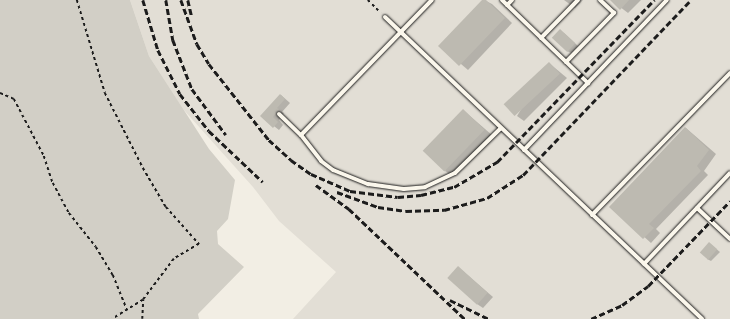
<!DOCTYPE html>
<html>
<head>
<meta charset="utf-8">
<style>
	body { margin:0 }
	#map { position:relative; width:730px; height:319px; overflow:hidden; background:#f2eee4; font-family:Delius,sans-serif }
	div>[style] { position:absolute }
	.built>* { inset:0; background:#e2ded5 }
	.green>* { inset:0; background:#d2cfc6 }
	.shadow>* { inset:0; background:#0003 }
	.building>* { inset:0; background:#bdbab1; transform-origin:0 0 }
	.path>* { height:1.5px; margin-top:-0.75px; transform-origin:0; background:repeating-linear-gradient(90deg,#1c1c1c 0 3px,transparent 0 6px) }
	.roads { filter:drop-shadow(0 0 1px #1c1c1c) drop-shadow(0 0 1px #1c1c1c) }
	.service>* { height:4px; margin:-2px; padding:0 2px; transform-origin:2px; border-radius:2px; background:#fbf7ec }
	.rail>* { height:2.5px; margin-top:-1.25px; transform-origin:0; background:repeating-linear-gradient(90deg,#1c1c1c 0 6px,transparent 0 9px) }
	span { translate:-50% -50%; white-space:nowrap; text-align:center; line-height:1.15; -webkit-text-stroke:3px #fbf7ec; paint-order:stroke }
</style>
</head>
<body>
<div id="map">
	<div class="built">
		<div style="clip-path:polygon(130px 0,730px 0,730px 319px,293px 319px,336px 272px,279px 221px,253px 187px,183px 109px,149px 56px)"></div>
	</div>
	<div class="green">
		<div style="clip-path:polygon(0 0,130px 0,149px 56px,209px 149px,235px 180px,228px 219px,217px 231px,218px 244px,244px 267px,198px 314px,199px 319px,0 319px)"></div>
	</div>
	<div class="shadow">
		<div style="clip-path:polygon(484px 0,492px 4px,512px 23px,468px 70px,440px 46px)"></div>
		<div style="clip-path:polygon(564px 0,583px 0,575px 8px)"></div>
		<div style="clip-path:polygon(611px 0,641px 0,628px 13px)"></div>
		<div style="clip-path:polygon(564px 33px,578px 46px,571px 53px,567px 51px)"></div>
		<div style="clip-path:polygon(549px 63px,567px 78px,524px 121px,517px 116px)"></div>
		<div style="clip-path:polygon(281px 95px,290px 103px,282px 112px,284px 113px,279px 120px,283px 125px,279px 130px,261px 116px)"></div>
		<div style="clip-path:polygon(463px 110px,492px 135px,453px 176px,445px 171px)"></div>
		<div style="clip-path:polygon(686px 128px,716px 154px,704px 171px,708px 175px,656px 229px,660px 233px,651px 243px,611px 207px)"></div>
		<div style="clip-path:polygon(709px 243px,720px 252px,711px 261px,707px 259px)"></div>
		<div style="clip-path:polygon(458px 267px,493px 297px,483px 308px,477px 304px)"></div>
	</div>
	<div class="building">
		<div style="clip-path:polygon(482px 0,486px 0,505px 18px,459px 66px,438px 46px)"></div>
		<div style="clip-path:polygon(610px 0,629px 0,620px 10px)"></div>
		<div style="left:560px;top:29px;width:21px;height:12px;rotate:43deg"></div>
		<div style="left:549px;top:62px;width:16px;height:62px;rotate:47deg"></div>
		<div style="clip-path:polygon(280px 94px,285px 99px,277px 108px,279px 109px,273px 117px,278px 122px,273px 128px,260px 116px)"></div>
		<div style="left:463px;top:109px;width:30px;height:58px;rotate:44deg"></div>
		<div style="clip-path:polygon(685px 127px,709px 150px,697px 166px,701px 171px,649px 224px,654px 228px,643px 239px,609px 207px)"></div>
		<div style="left:709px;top:242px;width:11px;height:14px;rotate:41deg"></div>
		<div style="left:458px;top:266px;width:40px;height:16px;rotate:42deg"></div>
	</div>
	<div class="path">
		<div style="left:77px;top:0;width:97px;rotate:73.2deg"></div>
		<div style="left:105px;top:93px;width:84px;rotate:63.1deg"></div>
		<div style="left:143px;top:168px;width:45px;rotate:59.5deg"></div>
		<div style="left:166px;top:207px;width:50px;rotate:48.3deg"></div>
		<div style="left:199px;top:244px;width:29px;rotate:149deg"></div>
		<div style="left:174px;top:259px;width:51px;rotate:127.1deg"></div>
		<div style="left:143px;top:300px;width:36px;rotate:148deg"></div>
		<div style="left:368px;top:0;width:18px;rotate:45deg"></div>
		<div style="left:0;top:93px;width:15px;rotate:23deg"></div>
		<div style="left:14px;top:99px;width:64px;rotate:62.2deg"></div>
		<div style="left:44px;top:156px;width:28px;rotate:72deg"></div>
		<div style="left:53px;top:183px;width:34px;rotate:62deg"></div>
		<div style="left:69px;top:213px;width:43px;rotate:51.5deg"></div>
		<div style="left:96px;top:247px;width:33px;rotate:59deg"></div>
		<div style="left:113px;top:275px;width:37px;rotate:68deg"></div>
		<div style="left:142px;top:319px;width:19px;rotate:-87deg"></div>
	</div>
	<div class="roads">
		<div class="service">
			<div style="left:502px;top:0;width:120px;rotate:44deg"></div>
			<div style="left:507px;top:5px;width:7px;rotate:-45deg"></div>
			<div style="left:385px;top:17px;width:438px;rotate:43.6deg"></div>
			<div style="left:541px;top:38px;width:53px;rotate:-45.8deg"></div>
			<div style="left:566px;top:62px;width:69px;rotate:-45.6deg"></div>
			<div style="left:614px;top:13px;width:19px;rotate:-137deg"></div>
			<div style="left:279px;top:114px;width:30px;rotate:44deg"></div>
			<div style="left:301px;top:135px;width:33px;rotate:52deg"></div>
			<div style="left:321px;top:161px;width:15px;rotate:37deg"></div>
			<div style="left:333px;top:170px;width:38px;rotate:22deg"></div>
			<div style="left:368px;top:184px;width:36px;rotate:8deg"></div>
			<div style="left:404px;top:189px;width:21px;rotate:-5deg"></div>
			<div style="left:425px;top:187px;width:33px;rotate:-25deg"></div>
			<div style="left:455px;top:173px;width:64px;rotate:-44.4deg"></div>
			<div style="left:301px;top:135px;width:188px;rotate:-45.9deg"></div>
			<div style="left:524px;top:150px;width:207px;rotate:-46.4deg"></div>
			<div style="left:697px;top:208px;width:45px;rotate:43.2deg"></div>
			<div style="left:592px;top:215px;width:198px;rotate:-45.8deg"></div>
			<div style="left:644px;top:264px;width:125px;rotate:-46.6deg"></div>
		</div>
	</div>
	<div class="rail">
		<div style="left:143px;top:0;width:52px;rotate:73.3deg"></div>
		<div style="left:158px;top:50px;width:49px;rotate:63.4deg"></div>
		<div style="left:180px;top:94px;width:47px;rotate:51.9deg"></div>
		<div style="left:209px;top:131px;width:74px;rotate:43.4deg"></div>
		<div style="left:166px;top:0;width:41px;rotate:80.1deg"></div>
		<div style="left:173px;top:40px;width:53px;rotate:68.8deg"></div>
		<div style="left:192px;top:89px;width:57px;rotate:53.5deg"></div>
		<div style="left:181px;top:0;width:47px;rotate:70deg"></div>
		<div style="left:197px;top:44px;width:23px;rotate:59deg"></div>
		<div style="left:209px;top:64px;width:97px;rotate:51.7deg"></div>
		<div style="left:269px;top:140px;width:30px;rotate:42deg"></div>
		<div style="left:291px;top:160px;width:24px;rotate:35deg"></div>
		<div style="left:311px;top:174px;width:43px;rotate:23.6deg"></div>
		<div style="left:350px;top:191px;width:48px;rotate:7.1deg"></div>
		<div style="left:398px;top:197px;width:23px;rotate:-5deg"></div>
		<div style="left:421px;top:195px;width:34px;rotate:-14deg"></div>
		<div style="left:454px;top:187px;width:50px;rotate:-30.2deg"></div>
		<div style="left:497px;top:162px;width:226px;rotate:-45.9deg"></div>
		<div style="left:188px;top:0;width:17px;rotate:77deg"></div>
		<div style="left:316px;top:185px;width:41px;rotate:36deg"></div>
		<div style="left:349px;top:209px;width:160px;rotate:43.5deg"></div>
		<div style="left:337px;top:192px;width:44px;rotate:20.1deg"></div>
		<div style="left:378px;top:207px;width:28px;rotate:8deg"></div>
		<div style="left:406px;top:211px;width:38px;rotate:-2deg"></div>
		<div style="left:444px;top:210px;width:45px;rotate:-15.6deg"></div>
		<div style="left:487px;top:198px;width:43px;rotate:-32.6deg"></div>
		<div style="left:523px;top:175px;width:243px;rotate:-46.2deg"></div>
		<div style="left:450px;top:300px;width:43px;rotate:26deg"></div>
		<div style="left:591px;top:319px;width:34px;rotate:-24deg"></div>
		<div style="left:622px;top:305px;width:32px;rotate:-36deg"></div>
		<div style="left:648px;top:286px;width:118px;rotate:-46deg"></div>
	</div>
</div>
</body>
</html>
